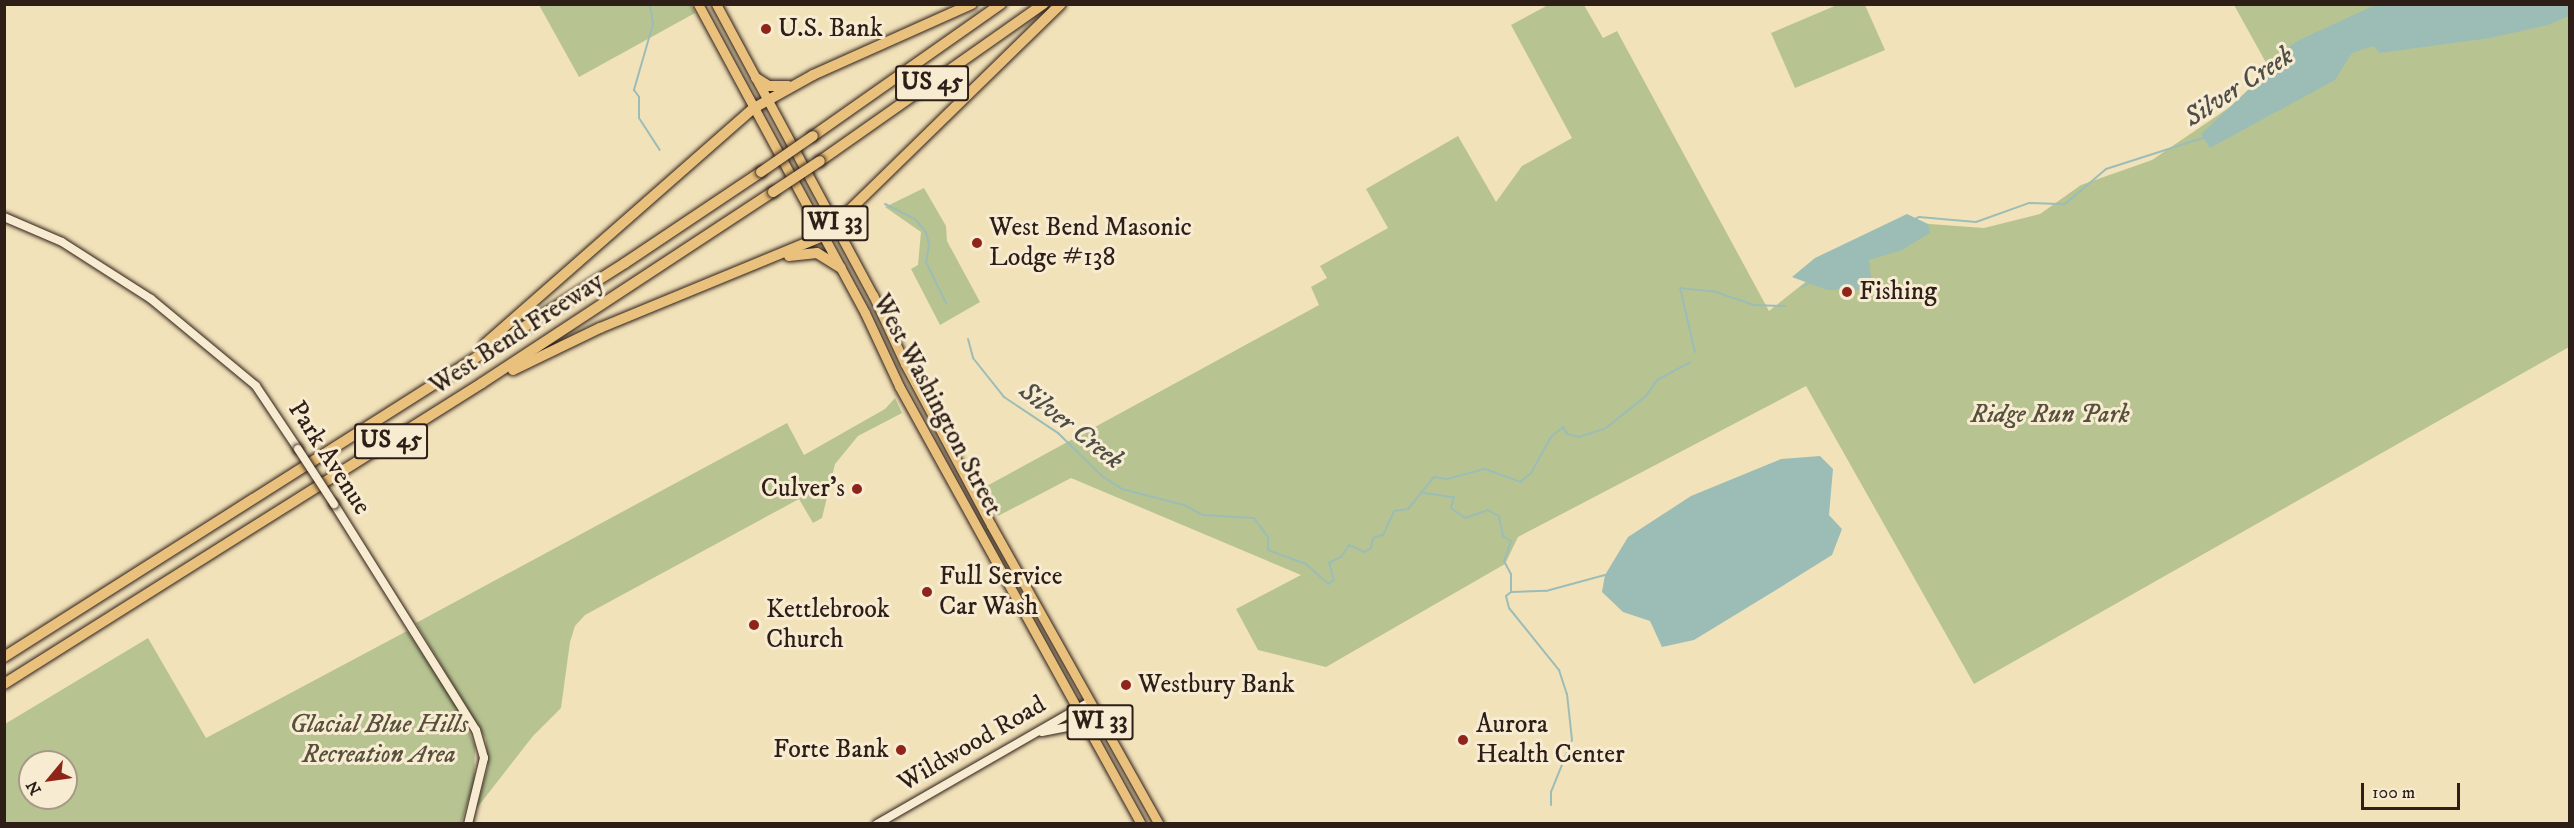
<!DOCTYPE html>
<html>
<head>
<meta charset="utf-8">
<style>
	body { margin:0 }
	#map { position:relative; width:2574px; height:828px; overflow:hidden; background:#f2e2ba; font-family:"IM FELL DW Pica",serif }
	div>[style] { position:absolute }
	.green>* { inset:0; background:#b7c492 }
	.water>* { inset:0; background:#9cbdb6 }
	.stream>* { height:2px; margin:-1px; padding:0 1px; transform-origin:1px; border-radius:1px; background:#9cbdb6 }
	.roads { filter:drop-shadow(0 0 2px #2d1e17) drop-shadow(0 0 2px #2d1e17) }
	.secondary>* { height:8px; margin:-4px; padding:0 4px; transform-origin:4px; border-radius:4px; background:#f7ecd2 }
	.primary>* { height:9px; margin:-4.5px; padding:0 4.5px; transform-origin:4.5px; border-radius:4.5px; background:#e9c17d }
	.highway>* { height:10px; margin:-5px; padding:0 5px; transform-origin:5px; border-radius:5px; background:#e9c17d }
	.bridges { filter:drop-shadow(0 0 2px #2d1e17) drop-shadow(0 0 2px #2d1e17) }
	.secondary-bridge>* { height:8px; margin:-4px; padding:0 4px; transform-origin:4px; border-radius:4px; background:#f7ecd2 }
	.highway-bridge>* { height:10px; margin:-5px; padding:0 5px; transform-origin:5px; border-radius:5px; background:#e9c17d }
	.dots>* { width:16px; height:16px; translate:-50% -50%; box-sizing:border-box; border:3px solid #f7ecd2; border-radius:50% }
	span { translate:-50% -50%; white-space:nowrap; text-align:center; line-height:1.15; -webkit-text-stroke:6px #f7ecd2; paint-order:stroke }
	.shield-label span { padding:2px 4px; background:#f7ecd2; border:2px solid; border-radius:4px; -webkit-text-stroke-width:0 }
	.shield-label { font-size:24px; color:#2d1e17; font-weight:700 }
	.poi-label { font-size:26px; color:#2d1e17 }
	.left { translate:0 -50%; text-align:left }
	.right { translate:-100% -50%; text-align:right }
	.street-label { font-size:26px; color:#2d1e17 }
	.park-label { font-size:26px; color:#56503c; font-style:italic }
	.water-label { font-size:27px; color:#4e4e47; font-style:italic }
	.frame { position:absolute; inset:0; border:6px solid #2d1e17; pointer-events:none }
	.north { position:absolute; left:18px; top:750px; width:60px; height:60px; box-sizing:border-box; background:#f7ecd2; border:2px solid #a69a87; border-radius:50%; rotate:241deg; font-size:16px; font-weight:700; line-height:24px; text-align:center; color:#2d1e17 }
	.north::after { content:''; display:block; margin:auto; width:21px; height:27px; background:#8f2418; clip-path:polygon(50% 0,100% 100%,50% 72%,0 100%) }
	.scale { position:absolute; left:2361px; top:783px; width:99px; height:27px; box-sizing:border-box; border:3px solid #2d1e17; border-top:0; padding-left:8px; font-size:18px; line-height:21px; white-space:nowrap; color:#2d1e17; -webkit-text-stroke:4px #f7ecd2; paint-order:stroke }
</style>
</head>
<body>
<div id="map">
	<div class="green">
		<div style="clip-path:polygon(539px 5px,691px 5px,695px 13px,579px 77px)"></div>
		<div style="clip-path:polygon(1548px 5px,1584px 5px,1603px 38px,1617px 31px,1769px 311px,1813px 276px,1903px 222px,1984px 228px,2040px 214px,2081px 185px,2152px 160px,2274px 77px,2234px 5px,2569px 5px,2569px 347px,1974px 684px,1806px 386px,1518px 537px,1505px 564px,1326px 667px,1258px 650px,1236px 609px,1301px 575px,1071px 478px,998px 516px,983px 488px,1319px 305px,1311px 287px,1327px 278px,1320px 266px,1388px 228px,1366px 189px,1458px 136px,1496px 202px,1522px 166px,1572px 138px,1511px 25px)"></div>
		<div style="clip-path:polygon(1837px 5px,1865px 5px,1885px 50px,1795px 88px,1771px 33px)"></div>
		<div style="clip-path:polygon(924px 188px,946px 226px,947px 241px,980px 302px,940px 325px,911px 269px,918px 265px,921px 232px,885px 207px)"></div>
		<div style="clip-path:polygon(895px 398px,902px 413px,858px 436px,835px 464px,822px 518px,813px 523px,799px 499px,585px 615px,575px 626px,570px 642px,561px 708px,533px 736px,476px 809px,488px 767px,486px 739px,416px 623px,787px 423px,804px 455px,885px 409px)"></div>
		<div style="clip-path:polygon(evenodd,407px 631px,460px 711px,475px 746px,474px 782px,461px 823px,5px 824px,5px 724px,148px 638px,206px 738px,407px 631px,30px 762px,66px 762px,66px 798px,30px 798px,30px 762px)"></div>
	</div>
	<div class="water">
		<div style="clip-path:polygon(2375px 5px,2569px 5px,2569px 16px,2548px 25px,2490px 38px,2380px 53px,2373px 46px,2352px 53px,2335px 80px,2210px 148px,2201px 134px,2250px 88px,2278px 55px,2297px 41px)"></div>
		<div style="clip-path:polygon(1907px 214px,1928px 224px,1930px 233px,1902px 250px,1869px 260px,1872px 285px,1859px 290px,1827px 290px,1792px 277px,1815px 258px)"></div>
		<div style="clip-path:polygon(1820px 456px,1833px 469px,1829px 515px,1842px 529px,1832px 555px,1776px 590px,1694px 640px,1662px 647px,1650px 621px,1623px 612px,1602px 592px,1605px 575px,1628px 537px,1691px 496px,1781px 459px)"></div>
	</div>
	<div class="stream">
		<div style="left:650px;top:4px;width:20px;rotate:81deg"></div>
		<div style="left:653px;top:24px;width:69px;rotate:106.1deg"></div>
		<div style="left:634px;top:90px;width:9px;rotate:54deg"></div>
		<div style="left:639px;top:97px;width:21px;rotate:90deg"></div>
		<div style="left:639px;top:118px;width:38px;rotate:57deg"></div>
		<div style="left:885px;top:204px;width:34px;rotate:27deg"></div>
		<div style="left:915px;top:219px;width:17px;rotate:50deg"></div>
		<div style="left:926px;top:232px;width:12px;rotate:76deg"></div>
		<div style="left:929px;top:244px;width:18px;rotate:99deg"></div>
		<div style="left:926px;top:262px;width:46px;rotate:64deg"></div>
		<div style="left:1913px;top:220px;width:7px;rotate:-27deg"></div>
		<div style="left:1919px;top:217px;width:57px;rotate:5deg"></div>
		<div style="left:1976px;top:222px;width:56px;rotate:-19.7deg"></div>
		<div style="left:2029px;top:203px;width:36px;rotate:2deg"></div>
		<div style="left:2065px;top:204px;width:54px;rotate:-40.5deg"></div>
		<div style="left:2106px;top:169px;width:105px;rotate:-17.7deg"></div>
		<div style="left:1802px;top:287px;width:10px;rotate:-29deg"></div>
		<div style="left:968px;top:339px;width:20px;rotate:75deg"></div>
		<div style="left:973px;top:358px;width:50px;rotate:51.5deg"></div>
		<div style="left:1004px;top:397px;width:65px;rotate:33.7deg"></div>
		<div style="left:1058px;top:433px;width:62px;rotate:44.3deg"></div>
		<div style="left:1102px;top:476px;width:24px;rotate:33deg"></div>
		<div style="left:1122px;top:489px;width:64px;rotate:14.5deg"></div>
		<div style="left:1184px;top:505px;width:21px;rotate:28deg"></div>
		<div style="left:1203px;top:515px;width:51px;rotate:3.4deg"></div>
		<div style="left:1254px;top:518px;width:24px;rotate:54deg"></div>
		<div style="left:1268px;top:537px;width:13px;rotate:90deg"></div>
		<div style="left:1268px;top:550px;width:40px;rotate:20.2deg"></div>
		<div style="left:1306px;top:564px;width:30px;rotate:42deg"></div>
		<div style="left:1328px;top:584px;width:7px;rotate:-34deg"></div>
		<div style="left:1334px;top:580px;width:18px;rotate:-106deg"></div>
		<div style="left:1329px;top:563px;width:13px;rotate:-27deg"></div>
		<div style="left:1341px;top:557px;width:14px;rotate:-56deg"></div>
		<div style="left:1349px;top:545px;width:17px;rotate:24deg"></div>
		<div style="left:1365px;top:552px;width:7px;rotate:-34deg"></div>
		<div style="left:1371px;top:548px;width:10px;rotate:-79deg"></div>
		<div style="left:1373px;top:538px;width:10px;rotate:-17deg"></div>
		<div style="left:1383px;top:535px;width:26px;rotate:-65deg"></div>
		<div style="left:1394px;top:511px;width:14px;rotate:-8deg"></div>
		<div style="left:1408px;top:509px;width:41px;rotate:-50.9deg"></div>
		<div style="left:1434px;top:477px;width:13px;rotate:9deg"></div>
		<div style="left:1447px;top:479px;width:39px;rotate:-15deg"></div>
		<div style="left:1485px;top:469px;width:37px;rotate:20deg"></div>
		<div style="left:1520px;top:482px;width:14px;rotate:-39deg"></div>
		<div style="left:1531px;top:473px;width:41px;rotate:-60.9deg"></div>
		<div style="left:1551px;top:437px;width:16px;rotate:-40deg"></div>
		<div style="left:1563px;top:427px;width:8px;rotate:60deg"></div>
		<div style="left:1567px;top:434px;width:12px;rotate:14deg"></div>
		<div style="left:1579px;top:437px;width:28px;rotate:-18deg"></div>
		<div style="left:1606px;top:428px;width:51px;rotate:-38.7deg"></div>
		<div style="left:1646px;top:396px;width:19px;rotate:-55deg"></div>
		<div style="left:1657px;top:380px;width:38px;rotate:-28deg"></div>
		<div style="left:1695px;top:352px;width:66px;rotate:-103.2deg"></div>
		<div style="left:1680px;top:288px;width:36px;rotate:6deg"></div>
		<div style="left:1716px;top:292px;width:40px;rotate:18.9deg"></div>
		<div style="left:1754px;top:305px;width:31px;rotate:2deg"></div>
		<div style="left:1424px;top:493px;width:30px;rotate:8deg"></div>
		<div style="left:1454px;top:497px;width:11px;rotate:105deg"></div>
		<div style="left:1451px;top:508px;width:17px;rotate:36deg"></div>
		<div style="left:1465px;top:518px;width:24px;rotate:-19deg"></div>
		<div style="left:1488px;top:510px;width:13px;rotate:29deg"></div>
		<div style="left:1499px;top:516px;width:20px;rotate:79deg"></div>
		<div style="left:1503px;top:536px;width:9px;rotate:32deg"></div>
		<div style="left:1511px;top:541px;width:21px;rotate:109deg"></div>
		<div style="left:1504px;top:561px;width:15px;rotate:62deg"></div>
		<div style="left:1511px;top:574px;width:18px;rotate:90deg"></div>
		<div style="left:1511px;top:592px;width:35px;rotate:-2deg"></div>
		<div style="left:1546px;top:591px;width:61px;rotate:-15.2deg"></div>
		<div style="left:1511px;top:592px;width:6px;rotate:141deg"></div>
		<div style="left:1506px;top:596px;width:12px;rotate:76deg"></div>
		<div style="left:1509px;top:608px;width:80px;rotate:51.1deg"></div>
		<div style="left:1559px;top:670px;width:25px;rotate:72deg"></div>
		<div style="left:1567px;top:694px;width:46px;rotate:83.8deg"></div>
		<div style="left:1572px;top:740px;width:56px;rotate:112deg"></div>
		<div style="left:1551px;top:792px;width:13px;rotate:90deg"></div>
	</div>
	<div class="roads">
		<div class="secondary">
			<div style="left:4px;top:217px;width:63px;rotate:23.3deg"></div>
			<div style="left:62px;top:242px;width:106px;rotate:32.6deg"></div>
			<div style="left:151px;top:299px;width:136px;rotate:39.6deg"></div>
			<div style="left:256px;top:386px;width:76px;rotate:56.3deg"></div>
			<div style="left:334px;top:504px;width:267px;rotate:57.9deg"></div>
			<div style="left:476px;top:730px;width:29px;rotate:74deg"></div>
			<div style="left:484px;top:758px;width:68px;rotate:103.6deg"></div>
			<div style="left:1042px;top:732px;width:26px;rotate:-11deg"></div>
			<div style="left:1068px;top:727px;width:22px;rotate:16deg"></div>
			<div style="left:877px;top:824px;width:245px;rotate:-29.9deg"></div>
		</div>
		<div class="primary">
			<div style="left:698px;top:4px;width:351px;rotate:61.6deg"></div>
			<div style="left:865px;top:313px;width:81px;rotate:65deg"></div>
			<div style="left:899px;top:386px;width:500px;rotate:61.08deg"></div>
			<div style="left:716px;top:4px;width:331px;rotate:61.7deg"></div>
			<div style="left:873px;top:295px;width:76px;rotate:65.1deg"></div>
			<div style="left:905px;top:364px;width:183px;rotate:61.9deg"></div>
			<div style="left:991px;top:525px;width:343px;rotate:60.7deg"></div>
		</div>
		<div class="highway">
			<div style="left:756px;top:78px;width:15px;rotate:32deg"></div>
			<div style="left:769px;top:86px;width:19px"></div>
			<div style="left:813px;top:136px;width:230px;rotate:-35.1deg"></div>
			<div style="left:820px;top:161px;width:273px;rotate:-35.1deg"></div>
			<div style="left:789px;top:256px;width:28px;rotate:-6deg"></div>
			<div style="left:817px;top:253px;width:28px;rotate:32deg"></div>
			<div style="left:485px;top:344px;width:358px;rotate:-41.3deg"></div>
			<div style="left:754px;top:108px;width:68px;rotate:-29.2deg"></div>
			<div style="left:813px;top:75px;width:174px;rotate:-24.1deg"></div>
			<div style="left:513px;top:370px;width:97px;rotate:-25.8deg"></div>
			<div style="left:600px;top:328px;width:241px;rotate:-22.4deg"></div>
			<div style="left:823px;top:236px;width:332px;rotate:-44.3deg"></div>
			<div style="left:4px;top:657px;width:735px;rotate:-32.39deg"></div>
			<div style="left:625px;top:263px;width:164px;rotate:-33.8deg"></div>
			<div style="left:4px;top:684px;width:565px;rotate:-32.2deg"></div>
			<div style="left:482px;top:383px;width:348px;rotate:-33.3deg"></div>
		</div>
	</div>
	<div class="bridges">
		<div class="secondary-bridge">
			<div style="left:298px;top:449px;width:66px;rotate:56.8deg"></div>
		</div>
		<div class="highway-bridge">
			<div style="left:761px;top:172px;width:63px;rotate:-34.7deg"></div>
			<div style="left:773px;top:192px;width:56px;rotate:-33.4deg"></div>
		</div>
	</div>
	<div class="dots">
		<div style="left:766px;top:29px;background:#8f2418"></div>
		<div style="left:977px;top:243px;background:#8f2418"></div>
		<div style="left:1847px;top:292px;background:#8f2418"></div>
		<div style="left:857px;top:489px;background:#8f2418"></div>
		<div style="left:927px;top:592px;background:#8f2418"></div>
		<div style="left:754px;top:625px;background:#8f2418"></div>
		<div style="left:1126px;top:685px;background:#8f2418"></div>
		<div style="left:1463px;top:740px;background:#8f2418"></div>
		<div style="left:901px;top:750px;background:#8f2418"></div>
	</div>
	<div class="shield-label">
		<span style="left:932px;top:83px">US 45</span>
		<span style="left:835px;top:223px">WI 33</span>
		<span style="left:391px;top:441px">US 45</span>
		<span style="left:1100px;top:722px">WI 33</span>
	</div>
	<div class="poi-label">
		<span class="left" style="left:778px;top:29px">U.S. Bank</span>
		<span class="left" style="left:989px;top:243px">West Bend Masonic<br>Lodge #138</span>
		<span class="left" style="left:1859px;top:292px">Fishing</span>
		<span class="right" style="left:845px;top:489px">Culver's</span>
		<span class="left" style="left:939px;top:592px">Full Service<br>Car Wash</span>
		<span class="left" style="left:766px;top:625px">Kettlebrook<br>Church</span>
		<span class="left" style="left:1138px;top:685px">Westbury Bank</span>
		<span class="left" style="left:1476px;top:740px">Aurora<br>Health Center</span>
		<span class="right" style="left:889px;top:750px">Forte Bank</span>
	</div>
	<div class="street-label">
		<span style="left:517px;top:334px;rotate:-33deg">West Bend Freeway</span>
		<span style="left:937px;top:405px;rotate:62deg">West Washington Street</span>
		<span style="left:329px;top:458px;rotate:57deg">Park Avenue</span>
		<span style="left:972px;top:744px;rotate:-30deg">Wildwood Road</span>
	</div>
	<div class="park-label">
		<span style="left:2050px;top:415px">Ridge Run Park</span>
		<span style="left:379px;top:740px">Glacial Blue Hills<br>Recreation Area</span>
	</div>
	<div class="water-label">
		<span style="left:2239px;top:87px;rotate:-33deg">Silver Creek</span>
		<span style="left:1071px;top:426px;rotate:38deg">Silver Creek</span>
	</div>
	<div class="frame"></div>
	<div class="north">N</div>
	<div class="scale">100 m</div>
</div>
</body>
</html>
